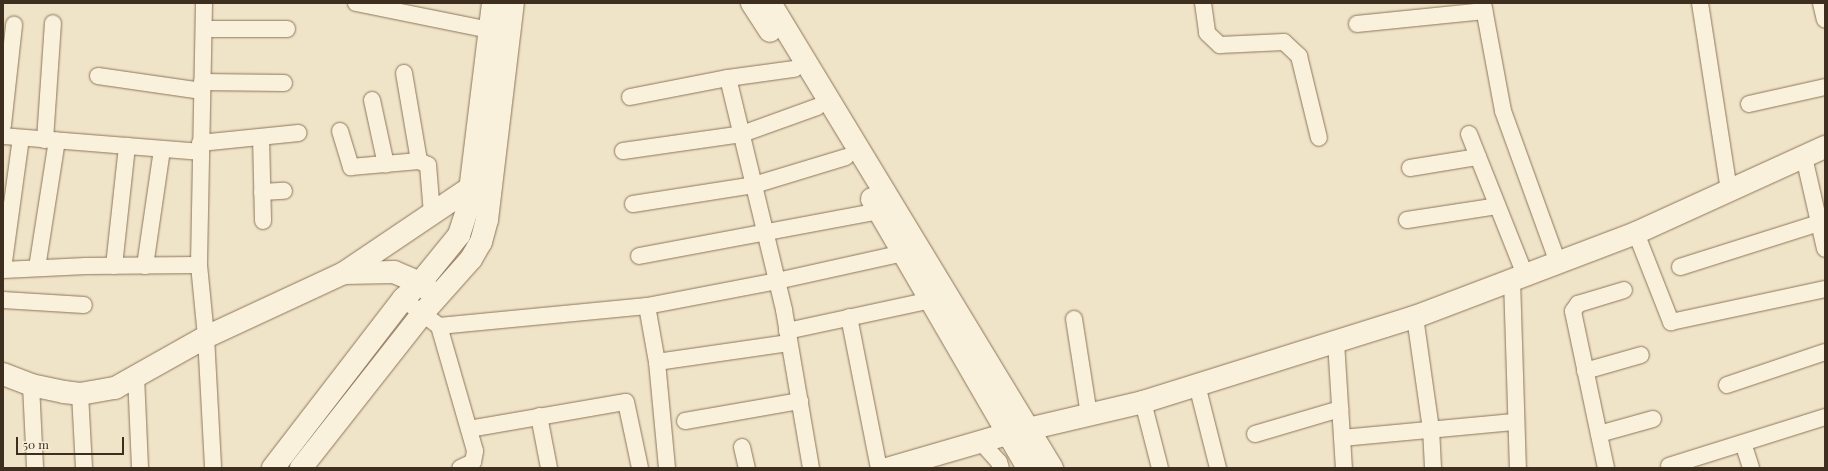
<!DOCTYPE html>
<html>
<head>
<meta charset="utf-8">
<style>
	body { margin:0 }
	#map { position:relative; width:1828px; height:471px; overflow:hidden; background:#f0e4c8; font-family:"Playfair Display",serif }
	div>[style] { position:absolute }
	.roads { filter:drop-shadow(0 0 1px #8d765c) drop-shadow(0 0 1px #8d765c) }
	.street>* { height:16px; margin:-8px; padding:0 8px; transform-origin:8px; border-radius:8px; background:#faf1dc }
	.secondary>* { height:22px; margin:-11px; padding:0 11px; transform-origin:11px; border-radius:11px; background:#faf1dc }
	span { translate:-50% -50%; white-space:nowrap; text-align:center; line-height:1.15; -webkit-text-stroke:3px #f7eed8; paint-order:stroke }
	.frame { position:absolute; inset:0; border:4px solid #3d2e20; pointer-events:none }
	.scale { position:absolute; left:16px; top:437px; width:108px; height:18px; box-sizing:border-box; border:2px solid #3d2e20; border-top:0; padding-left:5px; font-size:12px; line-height:14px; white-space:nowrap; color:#3d2e20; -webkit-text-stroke:3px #f7eed8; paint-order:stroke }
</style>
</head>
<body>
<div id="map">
	<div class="roads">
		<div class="street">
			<div style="left:204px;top:3px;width:262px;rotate:91.1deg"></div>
			<div style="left:199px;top:265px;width:72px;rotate:84.4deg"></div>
			<div style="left:206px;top:337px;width:131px;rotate:86.9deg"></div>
			<div style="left:356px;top:3px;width:137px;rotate:11.4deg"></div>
			<div style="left:1203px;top:3px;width:30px;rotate:82deg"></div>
			<div style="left:1207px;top:33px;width:18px;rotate:43deg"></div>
			<div style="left:1220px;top:45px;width:64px;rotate:-2.7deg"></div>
			<div style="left:1284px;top:42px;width:21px;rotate:43deg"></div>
			<div style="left:1299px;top:56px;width:84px;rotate:76.3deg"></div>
			<div style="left:1483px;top:3px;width:110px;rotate:79.5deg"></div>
			<div style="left:1503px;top:111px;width:162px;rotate:70.1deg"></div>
			<div style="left:1700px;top:3px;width:189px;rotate:81.2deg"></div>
			<div style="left:1821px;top:3px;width:17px;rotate:77deg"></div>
			<div style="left:1357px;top:24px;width:128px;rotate:-5.8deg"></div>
			<div style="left:204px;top:29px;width:83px"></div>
			<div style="left:404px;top:73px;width:89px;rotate:80.3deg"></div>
			<div style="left:98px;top:76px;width:105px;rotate:8.2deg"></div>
			<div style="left:728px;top:78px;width:239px;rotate:76.4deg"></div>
			<div style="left:784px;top:310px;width:160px;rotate:80.3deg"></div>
			<div style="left:202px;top:82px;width:82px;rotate:0.7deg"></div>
			<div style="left:630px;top:97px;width:100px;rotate:-11deg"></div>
			<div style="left:728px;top:78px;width:67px;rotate:-7.8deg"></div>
			<div style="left:372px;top:100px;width:66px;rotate:77.8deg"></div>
			<div style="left:1749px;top:104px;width:78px;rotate:-12.6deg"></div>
			<div style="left:3px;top:125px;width:101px;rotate:-83.7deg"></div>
			<div style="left:340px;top:131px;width:38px;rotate:73deg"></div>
			<div style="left:351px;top:167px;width:68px;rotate:-5deg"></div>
			<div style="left:419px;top:161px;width:10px;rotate:24deg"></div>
			<div style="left:428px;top:165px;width:49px;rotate:85.3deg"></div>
			<div style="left:1469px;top:134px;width:152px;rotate:68.3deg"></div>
			<div style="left:3px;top:136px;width:198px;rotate:4.6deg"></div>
			<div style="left:261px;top:137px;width:84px;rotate:88.6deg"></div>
			<div style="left:45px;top:140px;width:117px;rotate:-86.1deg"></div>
			<div style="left:200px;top:143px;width:99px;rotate:-5.8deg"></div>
			<div style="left:623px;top:151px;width:120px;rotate:-8.1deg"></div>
			<div style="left:742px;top:134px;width:80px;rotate:-19.8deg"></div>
			<div style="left:1804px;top:157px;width:94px;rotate:77.1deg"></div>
			<div style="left:1410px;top:168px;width:69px;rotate:-9.2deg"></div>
			<div style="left:262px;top:192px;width:22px;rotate:-3deg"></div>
			<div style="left:633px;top:204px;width:122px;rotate:-8.9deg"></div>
			<div style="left:754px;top:185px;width:96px;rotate:-16.9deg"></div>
			<div style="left:1407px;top:220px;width:91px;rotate:-8.8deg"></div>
			<div style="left:1636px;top:233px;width:96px;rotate:68.5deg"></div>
			<div style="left:1671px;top:322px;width:157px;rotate:-12.1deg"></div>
			<div style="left:639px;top:256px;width:244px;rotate:-10.6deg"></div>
			<div style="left:114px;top:266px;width:121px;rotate:-83.8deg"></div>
			<div style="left:145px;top:266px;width:118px;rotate:-81.7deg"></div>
			<div style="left:1680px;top:267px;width:152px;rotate:-17.6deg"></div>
			<div style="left:37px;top:268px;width:129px;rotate:-81.1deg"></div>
			<div style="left:3px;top:269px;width:132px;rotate:-82.2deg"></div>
			<div style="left:3px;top:270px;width:83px;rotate:-2.8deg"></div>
			<div style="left:86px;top:266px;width:113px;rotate:-0.5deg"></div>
			<div style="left:1512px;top:280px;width:188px;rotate:88.2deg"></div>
			<div style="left:403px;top:299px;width:45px;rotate:36.9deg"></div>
			<div style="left:439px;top:326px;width:209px;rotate:-5.5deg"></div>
			<div style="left:647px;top:306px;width:132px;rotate:-10.9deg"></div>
			<div style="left:777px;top:281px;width:129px;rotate:-12.5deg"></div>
			<div style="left:3px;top:300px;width:81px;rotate:3.5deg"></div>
			<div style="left:647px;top:306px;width:57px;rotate:79.9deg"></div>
			<div style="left:657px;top:362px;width:106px;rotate:84.6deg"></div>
			<div style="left:849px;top:317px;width:154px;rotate:78.8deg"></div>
			<div style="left:1415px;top:317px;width:113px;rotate:81.9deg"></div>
			<div style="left:1431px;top:429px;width:39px;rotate:87deg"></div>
			<div style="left:1074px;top:319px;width:97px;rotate:81.1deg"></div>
			<div style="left:439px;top:326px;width:130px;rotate:73.9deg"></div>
			<div style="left:475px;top:451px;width:11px;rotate:100deg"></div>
			<div style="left:473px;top:462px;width:14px;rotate:155deg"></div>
			<div style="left:787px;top:331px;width:147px;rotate:-12.1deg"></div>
			<div style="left:1336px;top:342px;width:126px;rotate:86.4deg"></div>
			<div style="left:657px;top:362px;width:133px;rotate:-8.2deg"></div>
			<div style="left:1585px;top:371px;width:58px;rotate:-15.9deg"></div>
			<div style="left:136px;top:376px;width:92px;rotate:87.5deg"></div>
			<div style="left:31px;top:385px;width:83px;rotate:87.2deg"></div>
			<div style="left:1197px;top:385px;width:86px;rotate:75.8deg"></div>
			<div style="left:1727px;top:385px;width:103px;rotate:-18.6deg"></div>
			<div style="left:80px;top:394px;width:74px;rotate:86.9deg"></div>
			<div style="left:1143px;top:402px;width:68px;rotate:75.6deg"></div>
			<div style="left:539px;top:416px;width:53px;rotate:79.1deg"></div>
			<div style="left:685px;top:421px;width:117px;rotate:-9.9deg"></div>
			<div style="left:469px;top:429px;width:159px;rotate:-9.8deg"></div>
			<div style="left:626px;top:402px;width:67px;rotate:78deg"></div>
			<div style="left:1255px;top:434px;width:89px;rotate:-16.4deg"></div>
			<div style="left:1599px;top:434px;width:56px;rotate:-15.5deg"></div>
			<div style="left:1342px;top:438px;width:175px;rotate:-5.3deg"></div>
			<div style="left:981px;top:442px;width:27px;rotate:48deg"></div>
			<div style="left:999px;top:462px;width:6px;rotate:72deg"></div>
			<div style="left:1743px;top:443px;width:26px;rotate:72deg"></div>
			<div style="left:742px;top:447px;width:22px;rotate:77deg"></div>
			<div style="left:1669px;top:466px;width:164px;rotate:-17.4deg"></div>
			<div style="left:1606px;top:468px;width:160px;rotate:-101.9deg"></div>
			<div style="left:1573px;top:311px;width:9px;rotate:-54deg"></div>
			<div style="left:1578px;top:304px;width:48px;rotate:-16.9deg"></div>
		</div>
		<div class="secondary">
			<div style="left:752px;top:3px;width:33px;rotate:57deg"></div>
			<div style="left:770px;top:3px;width:544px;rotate:58.77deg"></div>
			<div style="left:872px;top:199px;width:311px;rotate:59.9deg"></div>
			<div style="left:344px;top:273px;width:50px;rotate:-1.1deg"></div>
			<div style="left:394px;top:272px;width:28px;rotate:23deg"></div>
			<div style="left:420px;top:283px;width:13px;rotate:39deg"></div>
			<div style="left:3px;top:374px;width:30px;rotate:21deg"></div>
			<div style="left:31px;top:385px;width:34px;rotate:12deg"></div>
			<div style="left:64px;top:392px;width:16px;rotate:7deg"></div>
			<div style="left:80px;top:394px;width:36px;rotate:-10deg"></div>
			<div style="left:115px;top:388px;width:104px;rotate:-29.3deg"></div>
			<div style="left:206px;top:337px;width:152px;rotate:-24.9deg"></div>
			<div style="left:344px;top:273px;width:152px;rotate:-34deg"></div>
			<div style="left:273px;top:468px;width:213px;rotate:-52.4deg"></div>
			<div style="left:403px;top:299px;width:23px;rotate:-43deg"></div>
			<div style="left:420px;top:283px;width:62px;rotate:-50.9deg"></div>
			<div style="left:459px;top:235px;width:29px;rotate:-72deg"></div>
			<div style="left:468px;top:207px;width:206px;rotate:-83deg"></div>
			<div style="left:301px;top:468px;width:196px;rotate:-51.8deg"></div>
			<div style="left:422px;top:314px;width:74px;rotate:-48.3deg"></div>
			<div style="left:471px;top:259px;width:20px;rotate:-60deg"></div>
			<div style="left:481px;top:242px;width:23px;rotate:-75deg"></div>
			<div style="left:487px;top:220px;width:219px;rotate:-83.2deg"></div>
			<div style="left:890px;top:468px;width:122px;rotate:-16.2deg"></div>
			<div style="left:1007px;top:434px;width:140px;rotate:-13.2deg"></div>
			<div style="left:1143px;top:402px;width:285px;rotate:-17.4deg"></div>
			<div style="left:1415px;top:317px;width:236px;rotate:-20.8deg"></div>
			<div style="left:1636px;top:233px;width:208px;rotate:-24.5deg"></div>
		</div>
	</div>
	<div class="frame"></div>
	<div class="scale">50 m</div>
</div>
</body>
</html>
